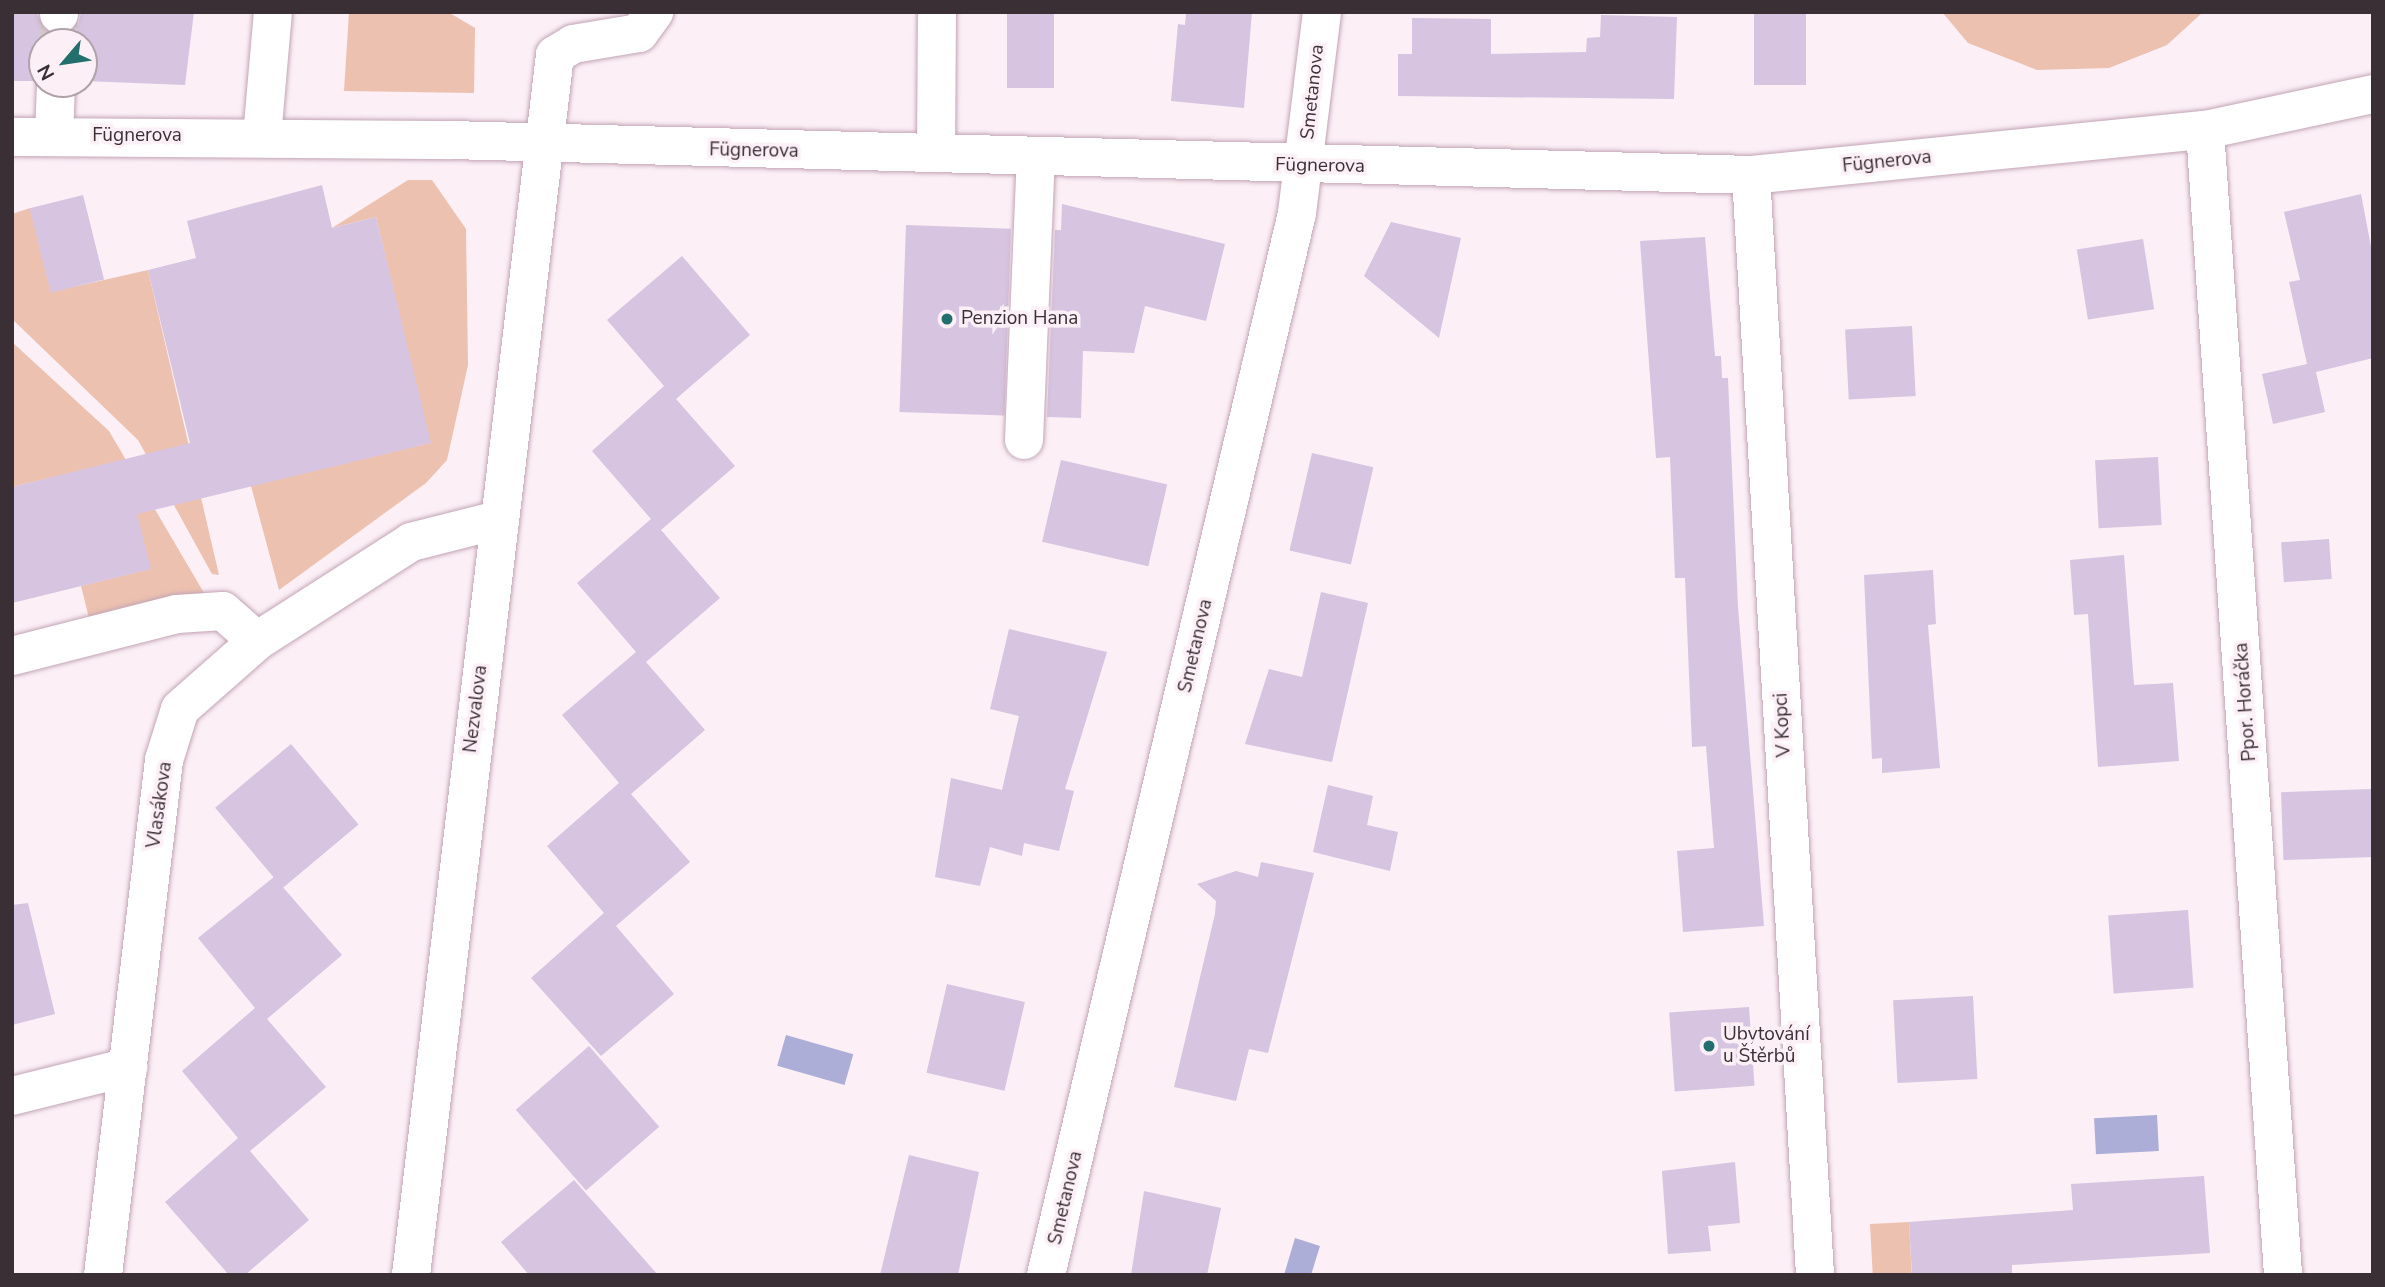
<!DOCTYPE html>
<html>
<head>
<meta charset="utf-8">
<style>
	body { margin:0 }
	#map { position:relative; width:2385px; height:1287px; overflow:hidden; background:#fceff6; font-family:"Nunito Sans",sans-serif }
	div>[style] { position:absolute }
	.green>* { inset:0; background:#ecc1af; transform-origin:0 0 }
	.water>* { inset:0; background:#acaed7; transform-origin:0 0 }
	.building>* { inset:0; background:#d6c4e0; transform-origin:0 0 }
	.minor-tunnel>* { height:38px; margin-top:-19px; transform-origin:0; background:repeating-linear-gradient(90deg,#d5c9d0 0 38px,transparent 0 57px) }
	.roads { filter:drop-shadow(0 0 2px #c2a4b5) drop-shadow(0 0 2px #c2a4b5) }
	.minor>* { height:38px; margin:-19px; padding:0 19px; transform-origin:19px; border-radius:19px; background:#fff }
	.dots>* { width:19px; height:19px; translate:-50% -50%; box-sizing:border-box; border:4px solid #fceff6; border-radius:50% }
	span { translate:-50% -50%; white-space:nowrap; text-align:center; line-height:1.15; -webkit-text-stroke:7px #fceff6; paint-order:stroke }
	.street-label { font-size:19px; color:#3b2f36 }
	.poi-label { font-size:19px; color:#3b2f36 }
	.left { translate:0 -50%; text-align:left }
	.frame { position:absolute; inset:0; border:14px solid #3b2f36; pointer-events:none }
	.north { position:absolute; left:28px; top:28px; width:70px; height:70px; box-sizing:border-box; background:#fceff6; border:2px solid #afa2a9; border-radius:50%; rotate:241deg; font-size:19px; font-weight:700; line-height:28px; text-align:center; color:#3b2f36 }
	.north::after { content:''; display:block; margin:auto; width:24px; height:32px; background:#236f6d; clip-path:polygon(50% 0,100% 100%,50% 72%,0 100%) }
</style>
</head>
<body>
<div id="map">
	<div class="green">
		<div style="clip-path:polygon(349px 12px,448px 12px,475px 28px,474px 93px,344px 91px)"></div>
		<div style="clip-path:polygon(1942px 12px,2203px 12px,2167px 45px,2109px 68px,2037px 70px,1968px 43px)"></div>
		<div style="clip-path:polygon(408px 180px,432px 180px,466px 229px,468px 365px,447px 460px,426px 483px,279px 590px,251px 486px,430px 443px,376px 217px,332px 228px)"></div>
		<div style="clip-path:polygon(30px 208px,51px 292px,148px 270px,219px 575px,212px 574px,138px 440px,12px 319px,12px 214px)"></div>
		<div style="clip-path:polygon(12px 342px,109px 431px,204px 593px,89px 618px,81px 586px,150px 569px,124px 460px,12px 487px)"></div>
		<div style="left:1909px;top:1222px;width:53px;height:39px;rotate:87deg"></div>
	</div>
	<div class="water">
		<div style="left:786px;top:1035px;width:70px;height:32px;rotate:16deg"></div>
		<div style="left:2157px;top:1115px;width:36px;height:63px;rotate:87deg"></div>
		<div style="clip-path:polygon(1295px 1238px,1320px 1246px,1311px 1275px,1284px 1275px)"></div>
	</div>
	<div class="building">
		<div style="clip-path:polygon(194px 12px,185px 85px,84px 81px,84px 42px,42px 42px,35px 81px,12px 81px,12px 14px,37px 14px,48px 33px,60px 36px,78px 25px,81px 13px)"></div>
		<div style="left:1007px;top:12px;width:47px;height:76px"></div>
		<div style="clip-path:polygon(1186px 12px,1252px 12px,1244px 108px,1171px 101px,1178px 24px,1185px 25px)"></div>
		<div style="left:1754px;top:12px;width:52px;height:73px"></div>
		<div style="clip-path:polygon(1601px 15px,1677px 17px,1674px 99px,1398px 96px,1398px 54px,1412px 54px,1412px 18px,1491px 19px,1491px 54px,1586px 52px,1587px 38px,1600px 37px)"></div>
		<div style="clip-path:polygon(322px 185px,332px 228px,376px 217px,431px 443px,137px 514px,151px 569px,12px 603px,12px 487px,190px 443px,148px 270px,196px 258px,187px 221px)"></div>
		<div style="clip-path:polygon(2361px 194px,2373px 257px,2373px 358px,2316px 372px,2325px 412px,2273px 424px,2262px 374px,2307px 364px,2289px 282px,2300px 280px,2284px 212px)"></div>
		<div style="left:83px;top:195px;width:87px;height:55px;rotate:76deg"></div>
		<div style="clip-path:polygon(1062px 204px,1225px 244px,1206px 321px,1145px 306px,1134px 353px,1083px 351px,1081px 418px,1047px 417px,1055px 230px,1061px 230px)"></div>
		<div style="clip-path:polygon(1391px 222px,1461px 238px,1439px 338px,1364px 276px)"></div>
		<div style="left:906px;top:225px;width:105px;height:187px;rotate:2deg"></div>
		<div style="clip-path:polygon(1705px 237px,1715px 356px,1721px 356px,1722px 378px,1728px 378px,1738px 607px,1764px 926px,1683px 932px,1677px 851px,1714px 848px,1706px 746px,1692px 747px,1685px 578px,1675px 578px,1670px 457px,1656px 458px,1640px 241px)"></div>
		<div style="left:2143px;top:239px;width:71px;height:67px;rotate:81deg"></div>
		<div style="clip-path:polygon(682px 256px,750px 335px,676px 399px,735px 466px,661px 530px,720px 598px,646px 662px,705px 730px,631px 794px,690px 862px,616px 926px,674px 994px,601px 1056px,531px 978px,604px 913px,547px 846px,619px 783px,562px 715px,636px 652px,577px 583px,651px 519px,592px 451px,664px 386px,607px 320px)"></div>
		<div style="left:1912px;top:326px;width:70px;height:67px;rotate:87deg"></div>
		<div style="left:1312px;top:453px;width:63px;height:100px;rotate:13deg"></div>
		<div style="left:2158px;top:457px;width:68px;height:63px;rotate:87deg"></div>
		<div style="left:1061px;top:460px;width:109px;height:84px;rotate:13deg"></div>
		<div style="left:2329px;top:539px;width:40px;height:48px;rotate:86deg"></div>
		<div style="clip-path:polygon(2124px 555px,2134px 685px,2173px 683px,2179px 761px,2098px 767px,2088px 614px,2074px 615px,2070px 560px)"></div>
		<div style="clip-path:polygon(1933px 570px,1936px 624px,1928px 625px,1940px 768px,1882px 773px,1882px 758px,1872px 759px,1864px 575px)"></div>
		<div style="clip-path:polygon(1321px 592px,1368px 603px,1332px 762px,1245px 744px,1269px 669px,1302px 677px)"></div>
		<div style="clip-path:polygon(1009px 629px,1107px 652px,1065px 789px,1074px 791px,1059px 851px,1024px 843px,1022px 856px,990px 847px,980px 886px,935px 877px,951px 778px,1002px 790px,1019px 716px,990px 709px)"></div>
		<div style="left:291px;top:744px;width:105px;height:99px;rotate:50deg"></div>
		<div style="clip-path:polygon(1328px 785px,1373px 796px,1367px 825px,1398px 832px,1390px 871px,1313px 852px)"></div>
		<div style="left:2371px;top:789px;width:68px;height:90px;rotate:88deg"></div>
		<div style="clip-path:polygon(1261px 862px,1314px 873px,1268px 1053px,1249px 1049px,1236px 1101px,1174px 1087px,1215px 914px,1216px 901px,1197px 884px,1236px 871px,1258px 877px)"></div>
		<div style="clip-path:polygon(274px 877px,342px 955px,267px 1019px,326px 1087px,250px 1151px,309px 1220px,245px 1275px,229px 1275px,165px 1202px,238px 1138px,182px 1071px,255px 1008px,198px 938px)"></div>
		<div style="clip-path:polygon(28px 903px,55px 1014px,12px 1025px,12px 905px)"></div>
		<div style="left:2188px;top:910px;width:78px;height:80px;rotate:86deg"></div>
		<div style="left:947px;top:984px;width:80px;height:91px;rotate:13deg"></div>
		<div style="left:1973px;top:996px;width:83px;height:80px;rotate:87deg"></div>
		<div style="left:1749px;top:1007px;width:79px;height:80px;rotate:86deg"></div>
		<div style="left:589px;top:1046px;width:107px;height:97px;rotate:49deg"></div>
		<div style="clip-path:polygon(909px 1155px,979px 1172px,958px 1275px,880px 1275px)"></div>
		<div style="clip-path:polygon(1735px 1162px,1740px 1223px,1708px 1226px,1711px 1251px,1668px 1254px,1662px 1171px)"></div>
		<div style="clip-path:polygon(2204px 1176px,2210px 1253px,2012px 1265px,2012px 1275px,1912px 1275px,1909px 1222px,2073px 1210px,2071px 1184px)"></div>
		<div style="clip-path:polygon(574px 1180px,658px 1275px,529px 1275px,501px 1242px)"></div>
		<div style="clip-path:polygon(1144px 1191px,1221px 1208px,1207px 1275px,1131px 1275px)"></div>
	</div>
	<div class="minor-tunnel">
		<div style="left:58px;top:42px;width:28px;rotate:-88deg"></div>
	</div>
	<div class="roads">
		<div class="minor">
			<div style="left:59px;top:14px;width:2px;rotate:-90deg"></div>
			<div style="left:2205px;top:130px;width:1148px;rotate:86.1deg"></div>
			<div style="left:54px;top:136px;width:52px;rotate:-87.8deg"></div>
			<div style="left:12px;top:137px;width:438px;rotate:0.4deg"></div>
			<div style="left:450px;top:140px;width:1301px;rotate:1.54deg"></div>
			<div style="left:1751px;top:175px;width:456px;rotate:-5.7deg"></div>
			<div style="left:2205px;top:130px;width:172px;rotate:-12.1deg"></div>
			<div style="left:262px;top:137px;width:125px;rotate:-85deg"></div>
			<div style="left:936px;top:153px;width:141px;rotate:-89.6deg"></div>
			<div style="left:1751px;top:175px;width:1102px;rotate:86.67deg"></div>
			<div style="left:1024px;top:440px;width:283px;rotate:-87.6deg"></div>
			<div style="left:12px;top:656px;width:170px;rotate:-14.3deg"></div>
			<div style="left:177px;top:614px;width:46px;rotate:-3.7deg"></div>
			<div style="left:223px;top:611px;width:45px;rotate:41.4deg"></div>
			<div style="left:12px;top:1096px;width:120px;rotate:-14deg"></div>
			<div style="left:103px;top:1275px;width:519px;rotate:-83.24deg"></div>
			<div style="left:164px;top:760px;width:53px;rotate:-72.6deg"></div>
			<div style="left:180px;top:709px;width:103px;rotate:-41.4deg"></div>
			<div style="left:257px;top:641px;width:183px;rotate:-32.7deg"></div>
			<div style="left:411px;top:542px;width:90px;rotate:-14.2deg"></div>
			<div style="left:411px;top:1275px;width:1228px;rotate:-83.27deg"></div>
			<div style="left:555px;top:55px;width:21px;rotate:-31deg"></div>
			<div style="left:573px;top:44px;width:67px;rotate:-9.5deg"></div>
			<div style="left:639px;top:33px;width:26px;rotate:-54deg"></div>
			<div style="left:1046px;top:1275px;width:1091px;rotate:-76.7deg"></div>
			<div style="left:1297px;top:213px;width:203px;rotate:-82.9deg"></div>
		</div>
	</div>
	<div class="dots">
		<div style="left:947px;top:319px;background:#236f6d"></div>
		<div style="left:1709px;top:1046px;background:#236f6d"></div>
	</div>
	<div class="street-label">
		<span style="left:1313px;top:92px;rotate:-84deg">Smetanova</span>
		<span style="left:137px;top:136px">Fügnerova</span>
		<span style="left:754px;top:151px;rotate:1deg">Fügnerova</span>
		<span style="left:1887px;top:162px;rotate:-6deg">Fügnerova</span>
		<span style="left:1320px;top:166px;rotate:1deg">Fügnerova</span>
		<span style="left:1196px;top:646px;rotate:-77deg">Smetanova</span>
		<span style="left:2246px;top:702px;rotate:-94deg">Ppor. Horáčka</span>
		<span style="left:476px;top:709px;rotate:-83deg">Nezvalova</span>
		<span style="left:1783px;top:725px;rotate:-93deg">V Kopci</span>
		<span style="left:160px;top:805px;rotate:-82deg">Vlasákova</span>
		<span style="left:1066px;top:1198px;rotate:-77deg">Smetanova</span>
	</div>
	<div class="poi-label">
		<span class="left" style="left:961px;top:319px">Penzion Hana</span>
		<span class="left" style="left:1723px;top:1046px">Ubytování<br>u Štěrbů</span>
	</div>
	<div class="frame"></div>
	<div class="north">N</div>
</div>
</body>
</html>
